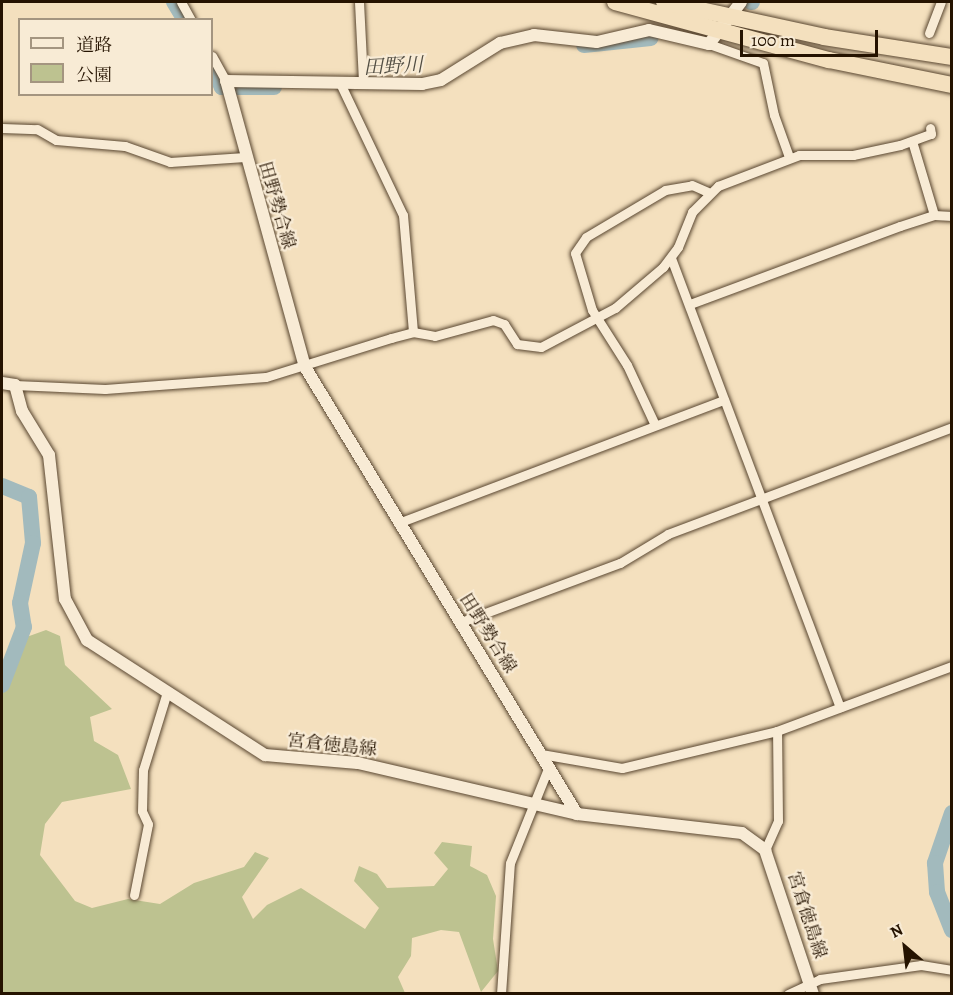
<!DOCTYPE html>
<html>
<head>
<meta charset="utf-8">
<style>
	body { margin:0 }
	#map { position:relative; width:953px; height:995px; overflow:hidden; background:#f4e0be; font-family:Alegreya,"Noto Serif JP",serif }
	div>[style] { position:absolute }
	.green>* { inset:0; background:#bdc290 }
	.river>* { height:16px; margin:-8px; padding:0 8px; transform-origin:8px; border-radius:8px; background:#a2babd }
	.roads { filter:drop-shadow(0 0 2px #594630) drop-shadow(0 0 2px #594630) }
	.street>* { height:9px; margin:-4.5px; padding:0 4.5px; transform-origin:4.5px; border-radius:4.5px; background:#f8ebd5 }
	.secondary>* { height:12px; margin:-6px; padding:0 6px; transform-origin:6px; border-radius:6px; background:#f8ebd5 }
	.highway>* { height:16px; margin:-8px; padding:0 8px; transform-origin:8px; border-radius:8px; background:#f4e0be }
	span { translate:-50% -50%; white-space:nowrap; text-align:center; line-height:1.15; -webkit-text-stroke:4.5px #f8ebd5; paint-order:stroke }
	.street-label { font-size:18px; color:#251300 }
	.water-label { font-size:20px; color:#514d42; font-style:italic }
	.frame { position:absolute; inset:0; border:3px solid #251300; pointer-events:none }
	.legend { position:absolute; left:18px; top:18px; width:195px; height:78px; box-sizing:border-box; background:#f8ebd5; border:2px solid #a49580; margin:0; padding:8px 10px; list-style:none; font-size:18px; color:#251300 }
	.legend li { display:flex; align-items:center; gap:12px; height:30px }
	.legend b { width:30px; border:2px solid #a49580 }
	.north { position:absolute; left:875px; top:917px; width:60px; height:60px; -webkit-text-stroke:4px #f8ebd5; paint-order:stroke; rotate:332deg; font-size:16px; font-weight:700; line-height:24px; text-align:center; color:#251300 }
	.north::after { content:''; display:block; margin:auto; width:21px; height:27px; background:#251300; clip-path:polygon(50% 0,100% 100%,50% 72%,0 100%) }
	.scale { position:absolute; left:740px; top:30px; width:138px; height:27px; box-sizing:border-box; border:3px solid #251300; border-top:0; padding-left:8px; font-size:18px; line-height:21px; white-space:nowrap; color:#251300; -webkit-text-stroke:4px #f8ebd5; paint-order:stroke }
</style>
</head>
<body>
<div id="map">
	<div class="green">
		<div style="clip-path:polygon(46px 630px,60px 636px,65px 665px,112px 709px,90px 717px,94px 741px,118px 755px,131px 789px,62px 802px,45px 824px,40px 855px,75px 901px,92px 908px,128px 899px,160px 904px,194px 883px,244px 867px,255px 852px,269px 858px,242px 897px,253px 919px,267px 905px,301px 888px,365px 929px,379px 908px,354px 881px,359px 866px,377px 874px,387px 888px,434px 886px,448px 869px,434px 853px,442px 842px,472px 846px,470px 866px,487px 875px,496px 896px,493px 939px,498px 971px,481px 992px,459px 932px,441px 930px,412px 938px,411px 956px,398px 977px,405px 993px,2px 994px,2px 691px,21px 639px)"></div>
	</div>
	<div class="river">
		<div style="left:174px;top:2px;width:21px;rotate:59deg"></div>
		<div style="left:751px;top:2px;width:1px"></div>
		<div style="left:584px;top:45px;width:67px;rotate:-6deg"></div>
		<div style="left:212px;top:64px;width:25px;rotate:67deg"></div>
		<div style="left:222px;top:87px;width:52px"></div>
		<div style="left:2px;top:486px;width:29px;rotate:22deg"></div>
		<div style="left:29px;top:497px;width:46px;rotate:85deg"></div>
		<div style="left:33px;top:543px;width:61px;rotate:102.2deg"></div>
		<div style="left:20px;top:603px;width:24px;rotate:81deg"></div>
		<div style="left:24px;top:627px;width:62px;rotate:110.8deg"></div>
		<div style="left:952px;top:813px;width:53px;rotate:108.8deg"></div>
		<div style="left:935px;top:863px;width:29px;rotate:86deg"></div>
		<div style="left:937px;top:892px;width:41px;rotate:68.5deg"></div>
	</div>
	<div class="roads">
		<div class="street">
			<div style="left:181px;top:2px;width:21px;rotate:61deg"></div>
			<div style="left:359px;top:2px;width:80px;rotate:87.1deg"></div>
			<div style="left:929px;top:33px;width:33px;rotate:-69deg"></div>
			<div style="left:709px;top:44px;width:57px;rotate:19.4deg"></div>
			<div style="left:763px;top:63px;width:53px;rotate:78.1deg"></div>
			<div style="left:774px;top:115px;width:45px;rotate:70.3deg"></div>
			<div style="left:212px;top:56px;width:29px;rotate:61deg"></div>
			<div style="left:339px;top:81px;width:148px;rotate:64.5deg"></div>
			<div style="left:403px;top:215px;width:117px;rotate:85.1deg"></div>
			<div style="left:2px;top:128px;width:35px;rotate:2deg"></div>
			<div style="left:37px;top:129px;width:22px;rotate:30deg"></div>
			<div style="left:56px;top:140px;width:69px;rotate:5deg"></div>
			<div style="left:125px;top:146px;width:48px;rotate:19.6deg"></div>
			<div style="left:170px;top:162px;width:75px;rotate:-3.8deg"></div>
			<div style="left:912px;top:141px;width:77px;rotate:73.4deg"></div>
			<div style="left:671px;top:258px;width:480px;rotate:69.4deg"></div>
			<div style="left:690px;top:304px;width:224px;rotate:-20.4deg"></div>
			<div style="left:900px;top:226px;width:36px;rotate:-18deg"></div>
			<div style="left:934px;top:215px;width:18px;rotate:3deg"></div>
			<div style="left:15px;top:385px;width:90px;rotate:2.5deg"></div>
			<div style="left:105px;top:389px;width:161px;rotate:-4.3deg"></div>
			<div style="left:266px;top:377px;width:131px;rotate:-17.3deg"></div>
			<div style="left:391px;top:338px;width:23px;rotate:-15deg"></div>
			<div style="left:413px;top:332px;width:22px;rotate:10deg"></div>
			<div style="left:435px;top:336px;width:60px;rotate:-15.4deg"></div>
			<div style="left:493px;top:320px;width:12px;rotate:20deg"></div>
			<div style="left:504px;top:324px;width:24px;rotate:57deg"></div>
			<div style="left:517px;top:344px;width:24px;rotate:7deg"></div>
			<div style="left:541px;top:347px;width:84px;rotate:-27.8deg"></div>
			<div style="left:615px;top:308px;width:63px;rotate:-40.5deg"></div>
			<div style="left:663px;top:267px;width:25px;rotate:-53deg"></div>
			<div style="left:678px;top:247px;width:38px;rotate:-68deg"></div>
			<div style="left:692px;top:212px;width:37px;rotate:-45deg"></div>
			<div style="left:718px;top:186px;width:87px;rotate:-20.9deg"></div>
			<div style="left:799px;top:155px;width:54px"></div>
			<div style="left:853px;top:155px;width:48px;rotate:-12deg"></div>
			<div style="left:900px;top:145px;width:33px;rotate:-20deg"></div>
			<div style="left:931px;top:134px;width:6px;rotate:-99deg"></div>
			<div style="left:655px;top:425px;width:66px;rotate:-115deg"></div>
			<div style="left:627px;top:365px;width:65px;rotate:-122.5deg"></div>
			<div style="left:592px;top:310px;width:59px;rotate:-106.6deg"></div>
			<div style="left:575px;top:253px;width:19px;rotate:-55deg"></div>
			<div style="left:586px;top:237px;width:92px;rotate:-30.7deg"></div>
			<div style="left:665px;top:190px;width:27px;rotate:-10deg"></div>
			<div style="left:692px;top:185px;width:17px;rotate:24deg"></div>
			<div style="left:398px;top:523px;width:348px;rotate:-20.7deg"></div>
			<div style="left:461px;top:622px;width:170px;rotate:-20.4deg"></div>
			<div style="left:620px;top:563px;width:56px;rotate:-31.1deg"></div>
			<div style="left:668px;top:534px;width:303px;rotate:-20.6deg"></div>
			<div style="left:541px;top:754px;width:82px;rotate:9.8deg"></div>
			<div style="left:622px;top:768px;width:159px;rotate:-13.4deg"></div>
			<div style="left:777px;top:731px;width:187px;rotate:-20.4deg"></div>
			<div style="left:765px;top:850px;width:32px;rotate:-66deg"></div>
			<div style="left:778px;top:821px;width:90px;rotate:-90.6deg"></div>
			<div style="left:134px;top:895px;width:72px;rotate:-78.8deg"></div>
			<div style="left:148px;top:824px;width:14px;rotate:-115deg"></div>
			<div style="left:142px;top:811px;width:41px;rotate:-88.6deg"></div>
			<div style="left:143px;top:770px;width:82px;rotate:-72.9deg"></div>
			<div style="left:501px;top:994px;width:131px;rotate:-86.1deg"></div>
			<div style="left:510px;top:863px;width:105px;rotate:-68.1deg"></div>
			<div style="left:788px;top:994px;width:35px;rotate:-25deg"></div>
			<div style="left:820px;top:979px;width:102px;rotate:-7.9deg"></div>
			<div style="left:921px;top:965px;width:31px;rotate:9deg"></div>
		</div>
		<div class="secondary">
			<div style="left:2px;top:383px;width:13px;rotate:9deg"></div>
			<div style="left:15px;top:385px;width:27px;rotate:75deg"></div>
			<div style="left:22px;top:411px;width:52px;rotate:58.5deg"></div>
			<div style="left:49px;top:455px;width:145px;rotate:83.7deg"></div>
			<div style="left:65px;top:599px;width:47px;rotate:61.8deg"></div>
			<div style="left:87px;top:640px;width:212px;rotate:32.9deg"></div>
			<div style="left:265px;top:755px;width:93px;rotate:4.9deg"></div>
			<div style="left:358px;top:763px;width:225px;rotate:13.1deg"></div>
			<div style="left:577px;top:814px;width:166px;rotate:6.6deg"></div>
			<div style="left:742px;top:833px;width:29px;rotate:36deg"></div>
			<div style="left:765px;top:850px;width:152px;rotate:71.6deg"></div>
			<div style="left:577px;top:814px;width:523px;rotate:-121.32deg"></div>
			<div style="left:305px;top:367px;width:297px;rotate:-105.4deg"></div>
			<div style="left:226px;top:81px;width:196px;rotate:0.9deg"></div>
			<div style="left:422px;top:84px;width:19px;rotate:-12deg"></div>
			<div style="left:441px;top:80px;width:70px;rotate:-32.1deg"></div>
			<div style="left:500px;top:43px;width:35px;rotate:-13deg"></div>
			<div style="left:534px;top:35px;width:63px;rotate:6.3deg"></div>
			<div style="left:597px;top:42px;width:53px;rotate:-13deg"></div>
			<div style="left:649px;top:30px;width:62px;rotate:13.1deg"></div>
			<div style="left:709px;top:44px;width:53px;rotate:-52.7deg"></div>
		</div>
		<div class="highway">
			<div style="left:615px;top:2px;width:222px;rotate:15.2deg"></div>
			<div style="left:829px;top:60px;width:126px;rotate:11.5deg"></div>
			<div style="left:664px;top:2px;width:164px;rotate:12.3deg"></div>
			<div style="left:824px;top:37px;width:130px;rotate:8.9deg"></div>
		</div>
	</div>
	<div class="street-label">
		<span style="left:277px;top:205px;rotate:74deg">田野勢合線</span>
		<span style="left:488px;top:633px;rotate:58deg">田野勢合線</span>
		<span style="left:332px;top:745px;rotate:6deg">宮倉徳島線</span>
		<span style="left:807px;top:915px;rotate:72deg">宮倉徳島線</span>
	</div>
	<div class="water-label">
		<span style="left:393px;top:66px;rotate:-3deg">田野川</span>
	</div>
	<div class="frame"></div>
	<ul class="legend">
	<li><b style="height:8px;background:#f8ebd5"></b>道路</li>
	<li><b style="height:16px;background:#bdc290"></b>公園</li>
	</ul>
	<div class="north">N</div>
	<div class="scale">100 m</div>
</div>
</body>
</html>
